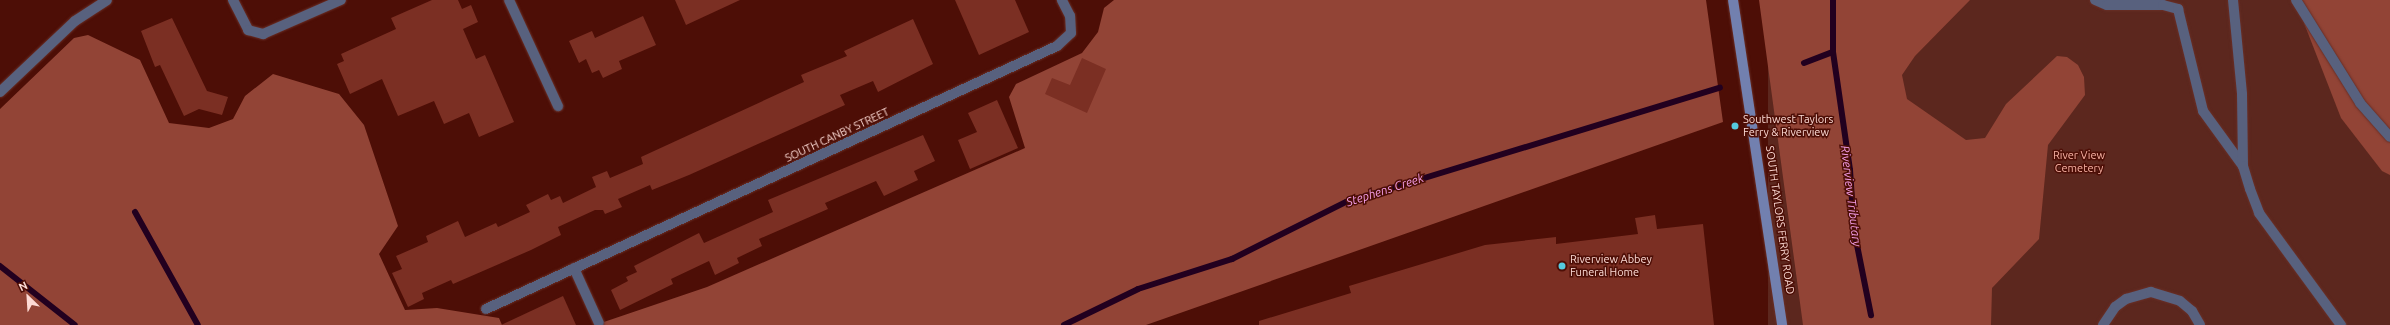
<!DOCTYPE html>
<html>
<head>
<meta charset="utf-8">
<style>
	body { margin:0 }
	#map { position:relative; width:2390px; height:325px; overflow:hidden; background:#4d0e06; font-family:Ubuntu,sans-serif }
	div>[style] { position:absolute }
	.green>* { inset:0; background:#5c271e; transform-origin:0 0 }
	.forest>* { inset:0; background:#924436 }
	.stream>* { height:6px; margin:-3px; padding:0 3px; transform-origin:3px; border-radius:3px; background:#22001f }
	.building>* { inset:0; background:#7b2f23 }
	.roads { filter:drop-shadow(0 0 1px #692f27) drop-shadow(0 0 1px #692f27) }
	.lane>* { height:10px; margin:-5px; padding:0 5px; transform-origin:5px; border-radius:5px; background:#58617e }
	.street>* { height:10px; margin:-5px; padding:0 5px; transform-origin:5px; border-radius:5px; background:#58617e }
	.secondary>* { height:10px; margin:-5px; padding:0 5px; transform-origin:5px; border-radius:5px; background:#7280af }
	.dots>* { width:11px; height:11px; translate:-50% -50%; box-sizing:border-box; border:2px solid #4d0e06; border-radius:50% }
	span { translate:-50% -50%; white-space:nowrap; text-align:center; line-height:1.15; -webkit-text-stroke:3px #4d0e06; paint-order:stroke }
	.poi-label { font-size:11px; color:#fddbd5 }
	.left { translate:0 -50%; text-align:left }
	.street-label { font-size:11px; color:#fddbd5 }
	.park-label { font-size:11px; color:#f8b3a5 }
	.water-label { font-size:12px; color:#f59fea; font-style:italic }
	.north { position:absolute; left:8px; top:277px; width:40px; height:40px; -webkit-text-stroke:3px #4d0e06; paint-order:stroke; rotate:335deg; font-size:11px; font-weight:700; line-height:16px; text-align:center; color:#fddbd5 }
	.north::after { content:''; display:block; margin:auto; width:14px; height:18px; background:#fddbd5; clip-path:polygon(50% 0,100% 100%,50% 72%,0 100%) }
</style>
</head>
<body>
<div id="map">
	<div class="green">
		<div style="left:1768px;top:0;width:622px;height:329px"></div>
	</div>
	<div class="forest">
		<div style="clip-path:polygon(1114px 0,1706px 0,1723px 122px,1146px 325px,595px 325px,707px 287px,1025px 148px,1009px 97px,1016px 84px,1082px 53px,1098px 32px,1104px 8px)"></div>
		<div style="clip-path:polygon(1759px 0,1970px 0,1915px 56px,1902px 75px,1907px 99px,1966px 140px,1985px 138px,2006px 104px,2057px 56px,2067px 57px,2078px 65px,2084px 77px,2085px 95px,2048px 145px,2039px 239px,1992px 288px,1991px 325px,1803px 325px)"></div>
		<div style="clip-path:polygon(2300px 0,2390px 0,2390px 175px,2382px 171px,2341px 118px,2304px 23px)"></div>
		<div style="clip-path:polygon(88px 35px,140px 60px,169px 123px,209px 128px,233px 119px,245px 96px,273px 74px,339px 94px,364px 125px,398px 226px,379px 254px,405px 310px,437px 308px,499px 318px,502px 325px,0 325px,0 109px,74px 38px)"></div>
	</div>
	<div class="stream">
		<div style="left:1833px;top:52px;width:119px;rotate:81.8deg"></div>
		<div style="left:1850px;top:170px;width:60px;rotate:86.2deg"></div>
		<div style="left:1854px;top:230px;width:87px;rotate:78.7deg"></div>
		<div style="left:1804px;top:63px;width:31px;rotate:-21deg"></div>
		<div style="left:1833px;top:52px;width:52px;rotate:-90deg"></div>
		<div style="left:135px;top:212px;width:129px;rotate:60.9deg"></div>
		<div style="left:0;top:266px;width:95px;rotate:38.2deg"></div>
		<div style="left:1064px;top:325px;width:82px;rotate:-25.9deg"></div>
		<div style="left:1138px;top:289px;width:99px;rotate:-17.7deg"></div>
		<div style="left:1232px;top:259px;width:127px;rotate:-26.6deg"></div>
		<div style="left:1346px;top:202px;width:391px;rotate:-17deg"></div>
	</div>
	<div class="building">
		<div style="clip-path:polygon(432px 0,458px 0,462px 9px,471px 5px,478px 22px,463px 29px,476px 59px,485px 55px,514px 122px,479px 137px,469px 113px,444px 124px,434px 101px,398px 116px,382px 79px,350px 94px,337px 64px,344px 61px,341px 54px,396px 29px,391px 18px)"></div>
		<div style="clip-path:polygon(675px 0,740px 0,686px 25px)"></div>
		<div style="clip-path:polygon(955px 0,1015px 0,1029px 32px,979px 55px)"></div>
		<div style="clip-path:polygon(643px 16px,656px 45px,619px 61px,622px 69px,603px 78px,599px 70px,592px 73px,586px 59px,579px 63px,569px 41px,592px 31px,595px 38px)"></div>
		<div style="clip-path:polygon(172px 18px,207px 91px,228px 97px,222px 115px,199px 109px,184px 116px,160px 65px,155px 67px,141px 31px)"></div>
		<div style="clip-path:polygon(913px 19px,933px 64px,878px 92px,873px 81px,840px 95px,845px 105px,689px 175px,652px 190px,650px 185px,618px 199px,622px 207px,605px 214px,603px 210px,595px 210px,558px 227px,561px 235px,531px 250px,453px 284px,451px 280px,422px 293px,424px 299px,408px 307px,392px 273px,402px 269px,396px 256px,428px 242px,426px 236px,458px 221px,465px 237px,496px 223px,498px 227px,530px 212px,526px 205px,548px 194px,551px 200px,560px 196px,563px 203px,596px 187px,592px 177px,607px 171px,610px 178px,643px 164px,641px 157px,804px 82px,801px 75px,847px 56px,844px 51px)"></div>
		<div style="clip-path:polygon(1082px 58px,1106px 69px,1087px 113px,1045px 94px,1052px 78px,1070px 85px)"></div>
		<div style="clip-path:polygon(997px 100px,1018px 148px,970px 169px,958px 140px,977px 132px,968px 113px)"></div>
		<div style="clip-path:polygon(923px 135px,935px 161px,914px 171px,918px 180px,884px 196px,876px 181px,825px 203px,828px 209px,759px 239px,762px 246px,737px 258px,739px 263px,715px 275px,709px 261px,671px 279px,673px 284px,620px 310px,611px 290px,628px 281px,626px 277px,637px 272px,634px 266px,699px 233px,704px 243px,773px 212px,768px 200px)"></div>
		<div style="clip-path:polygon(1655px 215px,1657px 229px,1703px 224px,1714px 325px,1259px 325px,1259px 321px,1351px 293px,1349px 286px,1485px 245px,1556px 237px,1556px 244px,1638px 234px,1635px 218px)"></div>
		<div style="clip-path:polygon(563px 296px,576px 325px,501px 325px)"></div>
	</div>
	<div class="roads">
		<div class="lane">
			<div style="left:2095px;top:0;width:13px;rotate:23deg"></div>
			<div style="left:2107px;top:5px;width:56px"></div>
			<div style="left:2163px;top:5px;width:16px;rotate:15deg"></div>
			<div style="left:2178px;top:9px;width:105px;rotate:76.2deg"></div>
			<div style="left:2203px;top:111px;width:68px;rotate:54deg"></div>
			<div style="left:2233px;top:0;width:94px;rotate:84.5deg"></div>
			<div style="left:2242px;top:94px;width:72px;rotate:89.2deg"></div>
			<div style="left:2243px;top:166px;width:24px;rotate:73deg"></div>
			<div style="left:2250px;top:189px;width:26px;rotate:69deg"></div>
			<div style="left:2259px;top:213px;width:139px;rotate:53.8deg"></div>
			<div style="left:2296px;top:0;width:121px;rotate:58.1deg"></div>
			<div style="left:2360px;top:103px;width:45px;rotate:48.6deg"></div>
			<div style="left:574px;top:268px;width:60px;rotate:65.6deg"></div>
			<div style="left:2103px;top:325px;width:22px;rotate:-56deg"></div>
			<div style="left:2115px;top:307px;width:14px;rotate:-36deg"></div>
			<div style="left:2126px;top:299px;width:26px;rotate:-16deg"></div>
			<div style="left:2151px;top:292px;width:30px;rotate:17deg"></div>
			<div style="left:2180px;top:301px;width:16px;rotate:40deg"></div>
			<div style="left:2192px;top:311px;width:16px;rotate:60deg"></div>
		</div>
		<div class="street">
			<div style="left:233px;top:0;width:34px;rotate:63deg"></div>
			<div style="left:248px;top:30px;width:16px;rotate:15deg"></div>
			<div style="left:263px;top:34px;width:85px;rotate:-23.6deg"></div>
			<div style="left:509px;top:0;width:117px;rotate:65.2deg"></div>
			<div style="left:0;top:92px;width:103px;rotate:-43.4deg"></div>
			<div style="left:75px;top:21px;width:38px;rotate:-33deg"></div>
			<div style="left:486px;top:309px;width:629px;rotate:-24.73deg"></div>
			<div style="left:1057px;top:46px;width:19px;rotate:-43deg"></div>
			<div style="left:1071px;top:33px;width:17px;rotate:-93deg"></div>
			<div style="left:1070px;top:16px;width:18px;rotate:-117deg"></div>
		</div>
		<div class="secondary">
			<div style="left:1733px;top:0;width:329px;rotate:81.4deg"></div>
		</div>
	</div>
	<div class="dots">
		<div style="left:1735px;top:126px;background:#55cadf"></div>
		<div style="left:1562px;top:266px;background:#55cadf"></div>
	</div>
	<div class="poi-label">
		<span class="left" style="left:1743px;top:126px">Southwest Taylors<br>Ferry &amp; Riverview</span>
		<span class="left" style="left:1570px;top:266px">Riverview Abbey<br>Funeral Home</span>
	</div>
	<div class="street-label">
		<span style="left:837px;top:135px;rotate:-25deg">SOUTH CANBY STREET</span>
		<span style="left:1780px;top:220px;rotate:82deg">SOUTH TAYLORS FERRY ROAD</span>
	</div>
	<div class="park-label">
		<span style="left:2079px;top:162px">River View<br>Cemetery</span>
	</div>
	<div class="water-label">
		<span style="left:1385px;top:190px;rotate:-18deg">Stephens Creek</span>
		<span style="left:1851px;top:196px;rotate:83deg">Riverview Tributary</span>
	</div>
	<div class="north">N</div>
</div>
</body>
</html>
